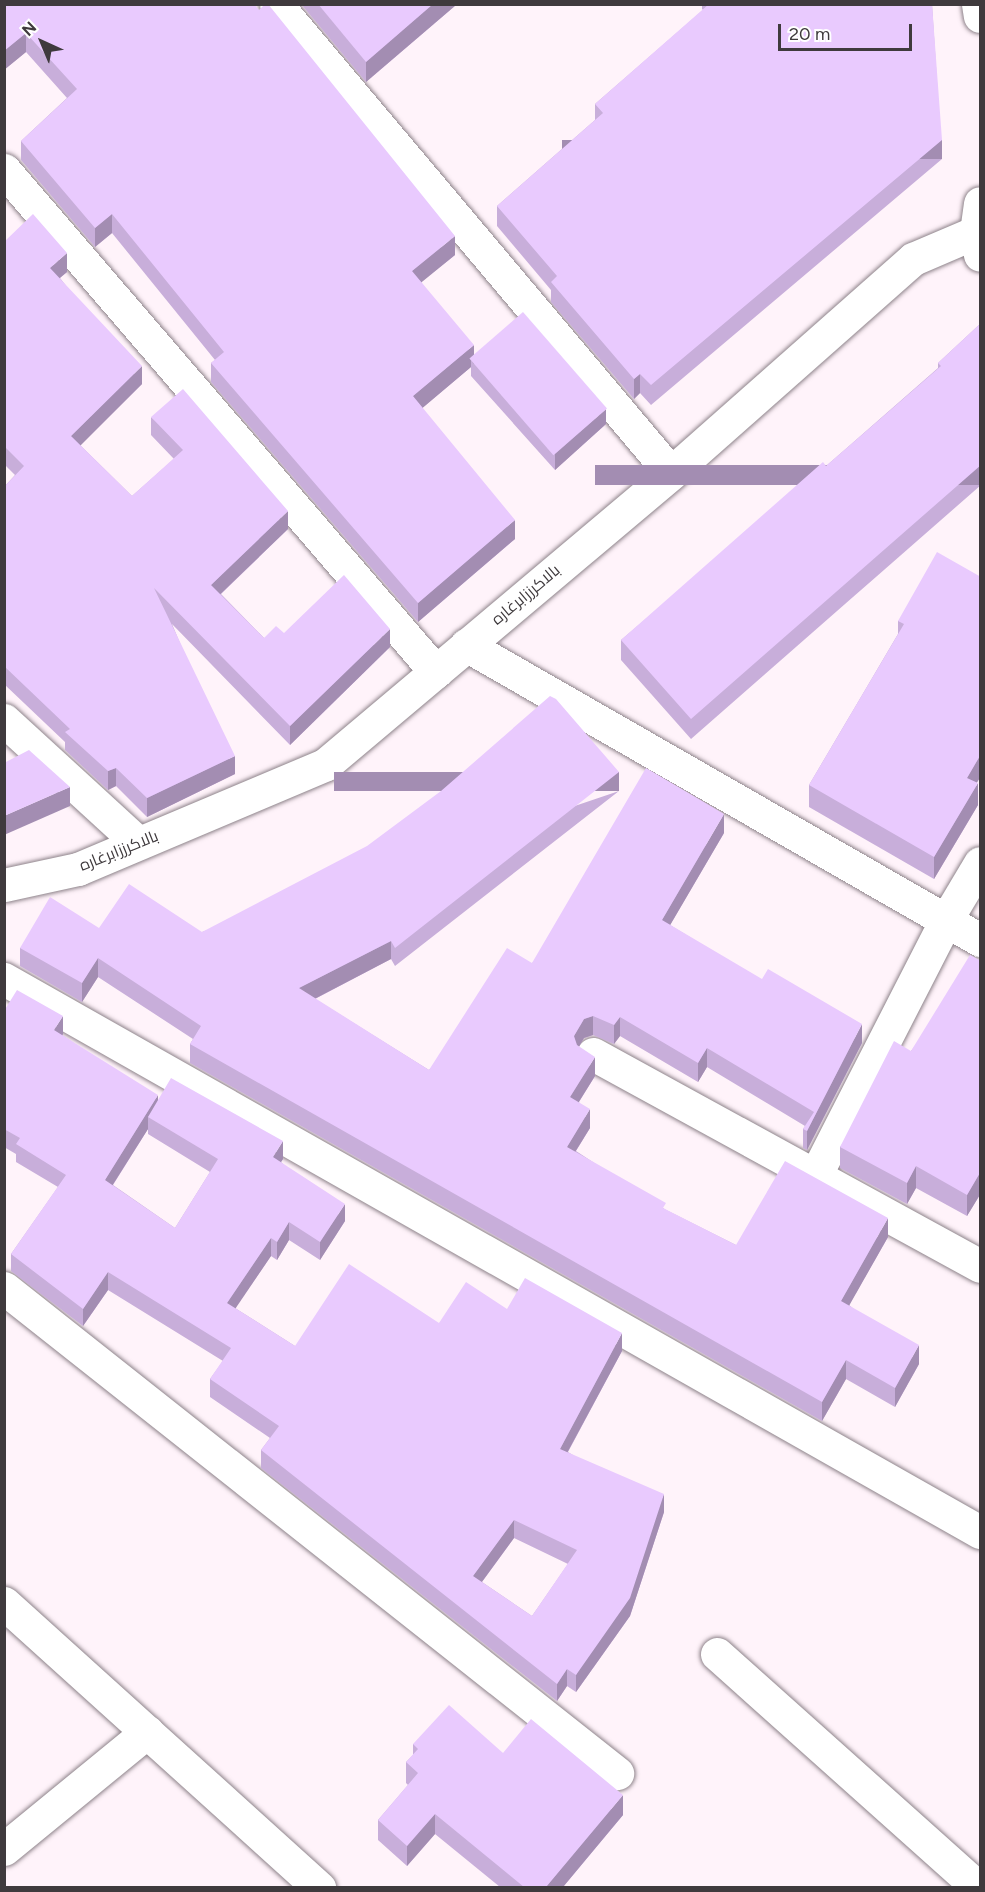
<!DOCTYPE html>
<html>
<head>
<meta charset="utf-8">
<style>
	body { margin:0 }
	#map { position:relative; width:985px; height:1892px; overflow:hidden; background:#fff3fa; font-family:Figtree,Cairo,sans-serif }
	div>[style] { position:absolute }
	.roads { filter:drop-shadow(0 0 2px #8e838a) drop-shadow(0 0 2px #8e838a) }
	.minor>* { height:33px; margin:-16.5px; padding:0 16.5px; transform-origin:16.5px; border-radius:16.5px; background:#fff }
	.tertiary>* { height:33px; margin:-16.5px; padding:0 16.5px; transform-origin:16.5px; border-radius:16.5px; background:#fff }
	.wall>* { inset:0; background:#c8aeda }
	.shaded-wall>* { inset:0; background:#a38db2; transform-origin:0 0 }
	.building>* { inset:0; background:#e9cafe; transform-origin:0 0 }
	span { translate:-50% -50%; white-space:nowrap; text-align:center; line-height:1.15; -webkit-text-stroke:4.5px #fff; paint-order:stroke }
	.street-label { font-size:16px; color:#3f3a3d }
	.frame { position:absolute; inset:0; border:6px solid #3f3a3d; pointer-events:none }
	.north { position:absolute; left:12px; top:12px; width:60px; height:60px; -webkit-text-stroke:4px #fff; paint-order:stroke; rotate:316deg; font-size:16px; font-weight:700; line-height:24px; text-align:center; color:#3f3a3d }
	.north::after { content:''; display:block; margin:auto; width:21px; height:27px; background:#3f3a3d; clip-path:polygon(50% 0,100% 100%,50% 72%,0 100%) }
	.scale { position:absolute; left:778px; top:24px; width:134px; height:27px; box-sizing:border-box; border:3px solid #3f3a3d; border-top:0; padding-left:8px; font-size:18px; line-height:21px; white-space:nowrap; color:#3f3a3d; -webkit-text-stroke:4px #fff; paint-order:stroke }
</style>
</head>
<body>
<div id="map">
	<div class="roads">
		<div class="minor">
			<div style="left:276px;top:4px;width:613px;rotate:49.9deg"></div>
			<div style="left:978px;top:4px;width:12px;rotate:81deg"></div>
			<div style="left:4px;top:170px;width:662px;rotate:49.29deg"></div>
			<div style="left:976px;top:232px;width:29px;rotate:-82deg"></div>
			<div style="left:466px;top:645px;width:593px;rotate:29.85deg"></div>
			<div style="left:4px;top:720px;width:182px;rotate:42.5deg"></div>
			<div style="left:4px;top:979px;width:1122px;rotate:29.54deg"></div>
			<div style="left:593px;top:1054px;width:441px;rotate:28.7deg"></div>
			<div style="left:815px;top:1176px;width:288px;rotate:-62.9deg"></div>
			<div style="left:946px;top:920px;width:66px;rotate:-59.2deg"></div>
			<div style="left:4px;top:1288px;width:782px;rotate:38.35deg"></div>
			<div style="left:4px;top:1603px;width:425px;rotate:42.1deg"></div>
			<div style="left:717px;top:1654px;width:351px;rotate:41.8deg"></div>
			<div style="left:4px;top:1849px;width:185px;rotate:-39.3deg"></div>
		</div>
		<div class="tertiary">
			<div style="left:4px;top:885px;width:76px;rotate:-12.2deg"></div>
			<div style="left:78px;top:869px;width:269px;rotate:-22.9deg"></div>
			<div style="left:326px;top:764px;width:451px;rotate:-40.1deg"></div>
			<div style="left:671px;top:473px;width:323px;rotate:-41.5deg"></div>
			<div style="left:913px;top:259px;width:69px;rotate:-23.2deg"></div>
			<div style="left:976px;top:232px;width:23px;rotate:80deg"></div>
		</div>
	</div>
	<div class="wall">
		<div style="clip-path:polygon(4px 4px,455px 255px,421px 282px,474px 357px,606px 424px,555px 470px,471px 376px,471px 367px,422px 408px,515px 539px,418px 622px,211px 382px,211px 363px,215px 360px,112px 233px,95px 247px,21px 160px,21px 141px,67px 98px,26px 52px,4px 70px)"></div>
		<div style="clip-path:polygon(301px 4px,456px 4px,456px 5px,366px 82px)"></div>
		<div style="clip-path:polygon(702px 4px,932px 4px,942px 159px,651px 405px,640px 393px,634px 399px,551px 302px,551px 290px,497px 226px,497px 206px,595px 120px,595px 104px,703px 10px,702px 9px)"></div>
		<div style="clip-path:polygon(4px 242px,67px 272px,60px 278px,142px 384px,80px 445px,132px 496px,174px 459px,151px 435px,151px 417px,288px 529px,221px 594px,264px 638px,284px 633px,390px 647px,290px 745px,172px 624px,235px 774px,147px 817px,116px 786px,108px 790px,65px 750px,65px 742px,4px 684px,4px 487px,15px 475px,4px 464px)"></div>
		<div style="clip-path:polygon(981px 323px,981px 485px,691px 739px,621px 660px,621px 640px,826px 466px,938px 368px,938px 363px)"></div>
		<div style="clip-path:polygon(981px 577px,981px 776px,976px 783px,978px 805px,934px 879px,809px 807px,809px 785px,898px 634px,898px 621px)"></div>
		<div style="clip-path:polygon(619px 791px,395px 966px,391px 959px,315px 999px,429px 1070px,532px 963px,724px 833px,670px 925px,862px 1043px,807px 1150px,803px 1148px,803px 1129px,805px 1126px,707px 1067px,698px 1082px,620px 1036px,614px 1044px,593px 1035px,584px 1038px,579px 1046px,595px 1076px,579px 1102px,590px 1128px,576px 1151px,666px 1210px,736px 1245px,888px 1237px,849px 1305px,919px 1364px,895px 1407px,846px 1379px,822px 1421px,190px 1063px,190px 1044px,193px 1039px,98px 977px,82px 1002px,20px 966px,20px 948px,99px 928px,202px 932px)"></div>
		<div style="clip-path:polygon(981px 961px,981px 1193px,967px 1216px,916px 1188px,907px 1204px,840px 1168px,840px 1147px,911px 1051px)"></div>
		<div style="clip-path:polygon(evenodd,4px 1011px,63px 1034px,62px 1035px,158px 1100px,283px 1159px,281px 1162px,345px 1221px,320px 1260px,289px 1240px,277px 1260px,271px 1256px,235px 1308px,295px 1346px,439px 1323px,507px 1309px,622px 1351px,568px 1452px,664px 1512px,630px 1616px,576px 1692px,567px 1686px,557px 1701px,261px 1468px,261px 1450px,270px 1438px,210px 1397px,210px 1379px,223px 1361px,108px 1290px,83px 1326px,11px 1271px,11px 1254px,58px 1187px,16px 1162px,16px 1154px,4px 1147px,4px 1011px,148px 1129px,148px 1134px,210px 1172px,175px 1228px,113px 1185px,148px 1129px,4px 1011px,514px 1538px,568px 1564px,532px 1616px,482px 1582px,514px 1538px)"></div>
		<div style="clip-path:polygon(413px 1744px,503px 1753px,623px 1815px,563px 1887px,500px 1887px,435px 1834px,407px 1866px,378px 1840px,378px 1820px,408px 1785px,406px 1783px,406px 1762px,413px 1755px)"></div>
	</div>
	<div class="shaded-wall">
		<div style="clip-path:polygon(433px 4px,456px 4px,456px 5px,366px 82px,366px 62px)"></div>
		<div style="clip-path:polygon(26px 33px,26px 52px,4px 70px,4px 51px)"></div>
		<div style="left:942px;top:140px;width:19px;height:380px;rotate:90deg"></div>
		<div style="clip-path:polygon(112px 214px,112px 233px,95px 247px,95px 228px)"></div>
		<div style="clip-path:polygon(455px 236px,455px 255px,412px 290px,412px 271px)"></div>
		<div style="clip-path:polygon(67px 253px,67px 272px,50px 286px,50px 268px)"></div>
		<div style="clip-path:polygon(474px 345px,474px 364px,471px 360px,471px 367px,413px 416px,413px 396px)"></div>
		<div style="clip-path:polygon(142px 366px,142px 384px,71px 455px,71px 436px)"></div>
		<div style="clip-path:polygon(640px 374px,640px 393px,634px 399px,634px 379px)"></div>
		<div style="clip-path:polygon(606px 409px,606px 424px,555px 470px,555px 454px)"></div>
		<div style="left:981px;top:465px;width:20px;height:386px;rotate:90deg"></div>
		<div style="clip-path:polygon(288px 511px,288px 529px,211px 603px,211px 585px)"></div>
		<div style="clip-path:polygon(515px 520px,515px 539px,418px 622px,418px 603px)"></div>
		<div style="clip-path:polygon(390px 629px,390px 647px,290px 745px,290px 726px)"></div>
		<div style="clip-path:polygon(981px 754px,981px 776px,967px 799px,967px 778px)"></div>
		<div style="clip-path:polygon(235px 756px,235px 774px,147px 817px,147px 798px)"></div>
		<div style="clip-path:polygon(116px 768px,116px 786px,108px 790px,108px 771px)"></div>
		<div style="left:619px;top:772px;width:19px;height:285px;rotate:90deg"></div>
		<div style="clip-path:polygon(978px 783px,978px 805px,934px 879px,934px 857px)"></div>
		<div style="clip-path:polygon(70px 787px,70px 806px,4px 835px,4px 816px)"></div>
		<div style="clip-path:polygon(724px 814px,724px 833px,662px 939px,662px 920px)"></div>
		<div style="clip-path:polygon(391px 941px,391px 959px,299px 1007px,299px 988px)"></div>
		<div style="clip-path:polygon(98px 958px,98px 977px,82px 1002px,82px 983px)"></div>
		<div style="clip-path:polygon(63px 1016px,63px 1034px,54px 1048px,54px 1030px)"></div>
		<div style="clip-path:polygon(593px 1016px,593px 1035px,584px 1038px,574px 1055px,574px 1036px,584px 1019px)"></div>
		<div style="clip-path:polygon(620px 1017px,620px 1036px,614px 1044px,614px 1025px)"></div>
		<div style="clip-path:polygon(862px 1024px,862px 1043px,807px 1150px,807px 1131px)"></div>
		<div style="clip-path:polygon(707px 1048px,707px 1067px,698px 1082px,698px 1063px)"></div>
		<div style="clip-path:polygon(595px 1057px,595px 1076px,570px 1116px,570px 1097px)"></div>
		<div style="clip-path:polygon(158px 1095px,158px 1113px,148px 1117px,148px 1129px,105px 1197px,105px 1180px)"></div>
		<div style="clip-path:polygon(590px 1109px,590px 1128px,567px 1165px,567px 1147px)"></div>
		<div style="clip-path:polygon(283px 1141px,283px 1159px,273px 1174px,273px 1157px)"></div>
		<div style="clip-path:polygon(916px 1166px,916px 1188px,907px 1204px,907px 1183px)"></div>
		<div style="clip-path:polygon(981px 1171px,981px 1193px,967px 1216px,967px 1195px)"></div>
		<div style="clip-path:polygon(345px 1204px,345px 1221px,320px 1260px,320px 1242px)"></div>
		<div style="clip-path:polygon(888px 1218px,888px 1237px,841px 1320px,841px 1301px)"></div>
		<div style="clip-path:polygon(289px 1222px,289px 1240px,277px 1260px,277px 1242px)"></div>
		<div style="clip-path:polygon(271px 1238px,271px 1256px,227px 1321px,227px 1303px)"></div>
		<div style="clip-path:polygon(108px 1272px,108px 1290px,83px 1326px,83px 1309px)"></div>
		<div style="clip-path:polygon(622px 1333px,622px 1351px,560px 1466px,560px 1449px)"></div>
		<div style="clip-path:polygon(919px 1345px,919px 1364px,895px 1407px,895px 1388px)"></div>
		<div style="clip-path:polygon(846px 1360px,846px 1379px,822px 1421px,822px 1402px)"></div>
		<div style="clip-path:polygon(664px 1494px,664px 1512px,630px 1616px,576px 1692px,576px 1675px)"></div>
		<div style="clip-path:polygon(514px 1520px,514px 1538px,473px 1594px,473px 1576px)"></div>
		<div style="clip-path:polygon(567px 1669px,567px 1686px,557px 1701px,557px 1684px)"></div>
		<div style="clip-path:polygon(623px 1795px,623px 1815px,563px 1887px,546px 1887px)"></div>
		<div style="clip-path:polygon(435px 1814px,435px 1834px,407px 1866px,407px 1846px)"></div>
	</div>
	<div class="building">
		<div style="clip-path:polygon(4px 4px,254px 4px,259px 10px,265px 4px,268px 4px,455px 236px,412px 271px,474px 345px,413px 396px,515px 520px,418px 603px,211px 363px,224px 352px,112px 214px,95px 228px,21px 141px,77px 89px,26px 33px,4px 51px)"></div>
		<div style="clip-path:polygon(318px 4px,433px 4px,366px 62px)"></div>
		<div style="clip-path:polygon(709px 4px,932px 4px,942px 140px,651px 385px,640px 374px,634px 379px,551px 282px,557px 276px,497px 206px,603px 113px,595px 104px)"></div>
		<div style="clip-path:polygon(33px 214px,67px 253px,50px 268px,142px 366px,71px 436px,132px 496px,183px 450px,151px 417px,183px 389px,288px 511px,211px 585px,264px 638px,276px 626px,284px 633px,344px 575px,390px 629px,290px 726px,154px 588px,235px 756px,147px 798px,116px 768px,108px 771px,65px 732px,70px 729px,4px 666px,4px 487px,24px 466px,4px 446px,4px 242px)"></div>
		<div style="left:523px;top:312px;width:128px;height:71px;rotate:49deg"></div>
		<div style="clip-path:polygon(981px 323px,981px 465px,691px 719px,621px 640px,823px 462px,826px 466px,941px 366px,938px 363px)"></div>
		<div style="clip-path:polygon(937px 552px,981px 577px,981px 754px,967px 778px,978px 783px,934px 857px,809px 785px,904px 624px,898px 621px)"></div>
		<div style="clip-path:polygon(550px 696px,556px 699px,619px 772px,395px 948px,391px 941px,299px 988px,429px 1070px,507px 948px,532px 963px,646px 768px,724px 814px,662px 920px,762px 979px,768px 969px,862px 1024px,807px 1131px,803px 1129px,814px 1112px,707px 1048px,698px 1063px,620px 1017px,614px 1025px,593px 1016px,584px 1019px,574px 1036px,577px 1045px,595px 1057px,570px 1097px,590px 1109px,567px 1147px,666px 1203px,663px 1208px,736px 1245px,785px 1161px,888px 1218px,841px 1301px,919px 1345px,895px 1388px,846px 1360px,822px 1402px,190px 1044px,201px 1026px,98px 958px,82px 983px,20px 948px,50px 897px,99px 928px,129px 884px,202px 932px,367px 846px,441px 791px)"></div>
		<div style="clip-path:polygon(29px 750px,70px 787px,4px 816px,4px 763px)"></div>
		<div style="clip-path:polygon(970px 955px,981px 961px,981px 1171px,967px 1195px,916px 1166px,907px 1183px,840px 1147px,894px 1041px,911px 1051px)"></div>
		<div style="clip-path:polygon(evenodd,17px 990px,63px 1016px,54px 1030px,158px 1095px,105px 1180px,175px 1228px,218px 1159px,148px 1117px,171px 1078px,283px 1141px,273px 1157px,345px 1204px,320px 1242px,289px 1222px,277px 1242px,271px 1238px,227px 1303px,295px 1346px,349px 1264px,439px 1323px,466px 1282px,507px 1309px,525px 1278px,622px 1333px,560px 1449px,664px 1494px,630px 1598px,576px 1675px,567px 1669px,557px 1684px,261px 1450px,279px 1426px,210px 1379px,231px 1348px,108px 1272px,83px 1309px,11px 1254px,66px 1175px,16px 1144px,20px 1138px,4px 1129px,4px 1011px,17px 990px,514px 1520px,577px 1550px,532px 1616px,473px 1576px,514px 1520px)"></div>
		<div style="clip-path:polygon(449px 1705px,503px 1753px,531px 1719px,623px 1795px,546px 1887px,524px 1887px,435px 1814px,407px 1846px,378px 1820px,418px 1773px,406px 1762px,418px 1749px,413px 1744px)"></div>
	</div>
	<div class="street-label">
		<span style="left:526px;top:595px;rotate:-40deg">بالاکرززابرغاره</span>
		<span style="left:119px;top:851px;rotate:-22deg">بالاکرززابرغاره</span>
	</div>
	<div class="frame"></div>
	<div class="north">N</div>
	<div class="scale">20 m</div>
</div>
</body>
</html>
